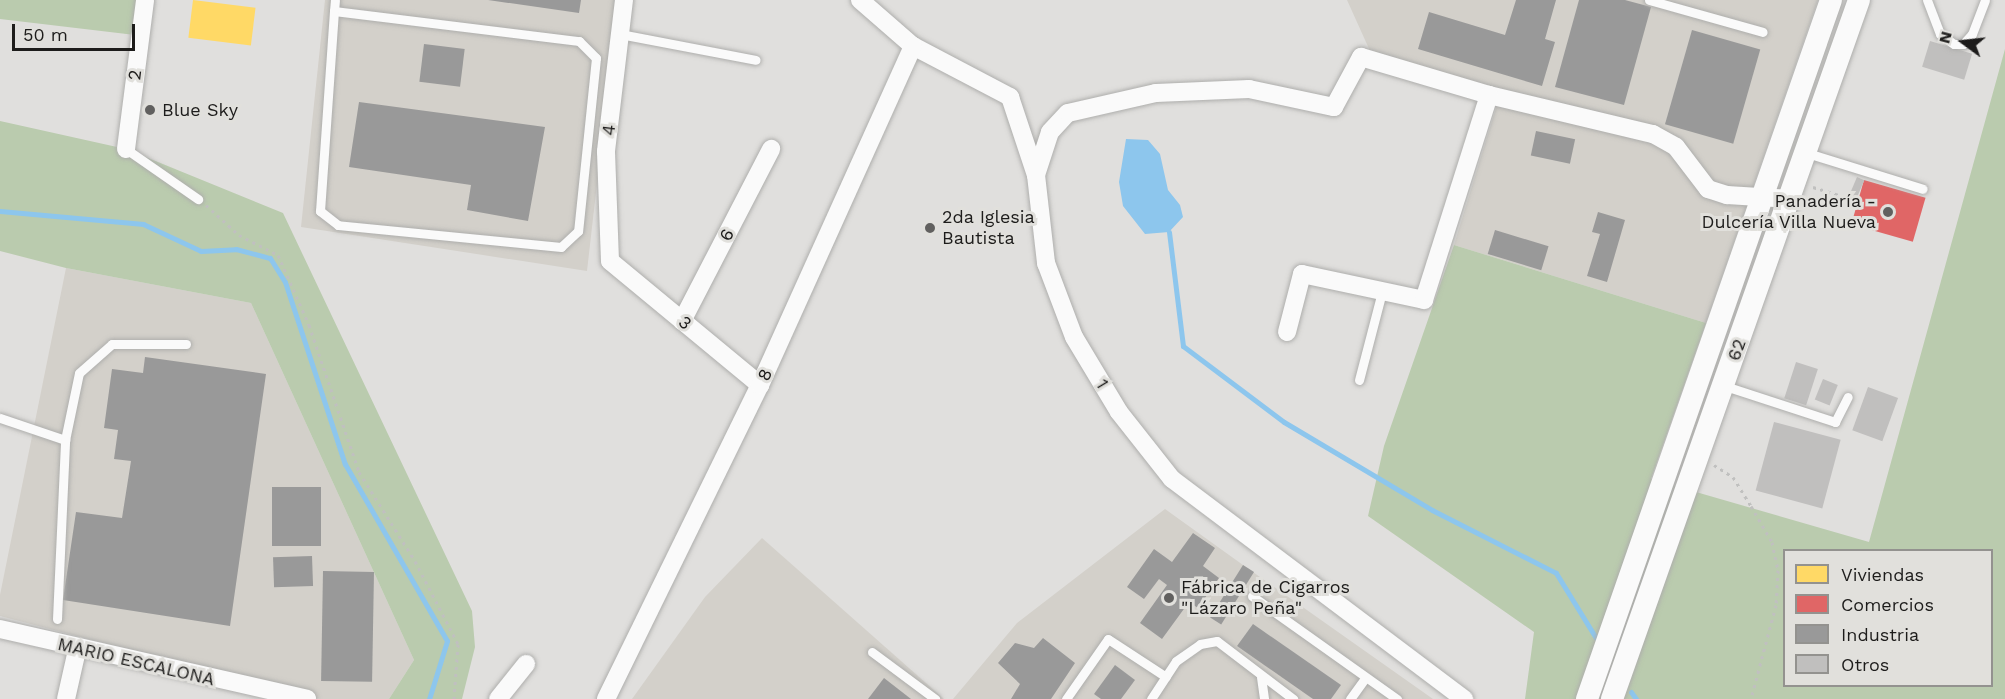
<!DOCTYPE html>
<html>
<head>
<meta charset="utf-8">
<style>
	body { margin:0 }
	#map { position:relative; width:2005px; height:699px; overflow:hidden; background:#e0dfdd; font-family:"Work Sans",sans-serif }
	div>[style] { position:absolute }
	.built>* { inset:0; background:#d3d0ca }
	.green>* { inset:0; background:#bacbae }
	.water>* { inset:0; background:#8dc6ed }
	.homes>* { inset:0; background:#ffd966; transform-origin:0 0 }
	.shops>* { inset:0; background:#e06666; transform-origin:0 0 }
	.industry>* { inset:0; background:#999; transform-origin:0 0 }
	.stream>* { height:5px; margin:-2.5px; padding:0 2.5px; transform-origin:2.5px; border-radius:2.5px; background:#8dc6ed }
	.building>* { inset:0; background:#c0bfbe; transform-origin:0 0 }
	.path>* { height:3px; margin-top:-1.5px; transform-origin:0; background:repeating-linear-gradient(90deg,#c0c0bf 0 3px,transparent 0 7.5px) }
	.roads { filter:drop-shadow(0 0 2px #aeaeac) drop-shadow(0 0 2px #aeaeac) }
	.service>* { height:9px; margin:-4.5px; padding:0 4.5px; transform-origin:4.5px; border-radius:4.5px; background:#fafafa }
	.minor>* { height:18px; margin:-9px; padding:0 9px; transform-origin:9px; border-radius:9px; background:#fafafa }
	.tertiary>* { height:22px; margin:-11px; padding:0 11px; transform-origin:11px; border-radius:11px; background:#fafafa }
	.dots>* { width:16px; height:16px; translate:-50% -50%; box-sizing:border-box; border:3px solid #e1e0dc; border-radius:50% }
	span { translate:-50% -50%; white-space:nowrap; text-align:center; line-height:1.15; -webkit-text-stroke:6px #e1e0dc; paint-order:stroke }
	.street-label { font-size:18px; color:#1d1c1b }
	.poi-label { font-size:18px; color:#1d1c1b }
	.left { translate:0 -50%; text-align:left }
	.right { translate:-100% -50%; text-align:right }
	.legend { position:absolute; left:1783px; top:549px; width:210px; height:138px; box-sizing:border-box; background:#e1e0dc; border:2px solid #93928f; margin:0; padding:8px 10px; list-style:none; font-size:18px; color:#1d1c1b }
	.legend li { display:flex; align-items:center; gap:12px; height:30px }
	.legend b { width:30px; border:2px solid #93928f }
	.north { position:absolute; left:1933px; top:12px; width:60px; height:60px; -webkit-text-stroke:4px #e1e0dc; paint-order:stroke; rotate:285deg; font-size:16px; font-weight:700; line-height:24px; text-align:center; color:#1d1c1b }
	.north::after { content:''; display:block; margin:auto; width:21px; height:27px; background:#1d1c1b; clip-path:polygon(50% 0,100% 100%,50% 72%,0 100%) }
	.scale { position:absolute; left:12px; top:24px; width:123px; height:27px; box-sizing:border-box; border:3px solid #1d1c1b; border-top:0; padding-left:8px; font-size:18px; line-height:21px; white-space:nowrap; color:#1d1c1b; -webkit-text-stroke:4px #e1e0dc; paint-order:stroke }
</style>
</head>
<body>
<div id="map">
	<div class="built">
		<div style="clip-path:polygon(325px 0,618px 0,587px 271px,301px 227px)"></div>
		<div style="clip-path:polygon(1347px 0,1818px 0,1706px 323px,1454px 245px,1500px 95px,1370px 51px)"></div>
		<div style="clip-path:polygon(66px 268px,251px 303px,414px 660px,389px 699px,320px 699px,0 616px,0 595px)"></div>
		<div style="clip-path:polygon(1165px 509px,1243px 565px,1433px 699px,953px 699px,1017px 623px)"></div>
		<div style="clip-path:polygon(762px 538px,944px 699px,632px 699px,705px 597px)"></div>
	</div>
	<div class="green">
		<div style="clip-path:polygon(0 0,139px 0,135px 35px,0 19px)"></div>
		<div style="clip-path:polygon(evenodd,2005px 49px,2005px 699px,1525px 699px,1534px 632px,1368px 516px,1384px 446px,1454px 245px,1706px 323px,1651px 479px,1869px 542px,2005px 49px,1784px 550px,1992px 550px,1992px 686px,1784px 686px,1784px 550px)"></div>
		<div style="clip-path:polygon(0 121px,126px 149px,283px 213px,472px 611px,475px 647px,462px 699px,389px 699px,414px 660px,251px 303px,66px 268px,0 251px)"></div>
	</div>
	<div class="water">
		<div style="clip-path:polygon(1126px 139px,1148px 140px,1160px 154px,1168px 190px,1180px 205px,1183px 217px,1169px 232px,1145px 234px,1123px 206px,1119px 182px)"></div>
	</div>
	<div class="homes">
		<div style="left:193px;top:0;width:63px;height:38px;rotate:7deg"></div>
	</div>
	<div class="shops">
		<div style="left:1864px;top:180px;width:64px;height:46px;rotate:16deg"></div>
	</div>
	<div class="industry">
		<div style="clip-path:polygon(488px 0,581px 0,579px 13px)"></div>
		<div style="clip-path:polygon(1516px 0,1556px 0,1545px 39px,1555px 42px,1542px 86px,1418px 49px,1429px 12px,1505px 35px)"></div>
		<div style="clip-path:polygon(1579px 0,1625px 0,1651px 7px,1624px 105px,1555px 87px)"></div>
		<div style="left:1692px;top:30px;width:71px;height:98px;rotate:16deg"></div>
		<div style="left:424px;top:44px;width:41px;height:38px;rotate:7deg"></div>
		<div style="clip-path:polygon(359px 102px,545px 127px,528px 221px,467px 210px,471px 185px,349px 167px)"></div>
		<div style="left:1536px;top:131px;width:40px;height:25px;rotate:12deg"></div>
		<div style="clip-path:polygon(1598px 212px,1625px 220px,1607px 282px,1587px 276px,1600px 234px,1592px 232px)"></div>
		<div style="left:1495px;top:230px;width:56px;height:25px;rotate:17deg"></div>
		<div style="clip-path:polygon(145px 357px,266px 374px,230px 626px,63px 600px,76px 512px,122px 518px,131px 461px,114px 459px,118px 430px,104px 428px,112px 369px,143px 373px)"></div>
		<div style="left:272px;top:487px;width:49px;height:59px"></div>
		<div style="clip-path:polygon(1193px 533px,1215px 548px,1203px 566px,1219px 578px,1198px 608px,1189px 602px,1162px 639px,1140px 623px,1167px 585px,1159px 579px,1144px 599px,1127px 587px,1154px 549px,1172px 562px)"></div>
		<div style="left:312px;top:556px;width:30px;height:39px;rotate:88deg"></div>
		<div style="left:1243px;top:565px;width:13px;height:62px;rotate:32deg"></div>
		<div style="left:323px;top:571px;width:51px;height:110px;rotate:1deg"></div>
		<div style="clip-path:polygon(1253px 624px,1341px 685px,1331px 699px,1313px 699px,1237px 646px)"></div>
		<div style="clip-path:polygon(1043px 638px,1075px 663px,1051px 699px,1011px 699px,1020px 684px,998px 663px,1015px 643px,1034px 648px)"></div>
		<div style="clip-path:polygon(1115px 665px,1135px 680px,1121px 699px,1101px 699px,1094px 694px)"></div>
		<div style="clip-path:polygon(884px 678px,911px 699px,868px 699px)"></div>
	</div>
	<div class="stream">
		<div style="left:0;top:211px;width:144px;rotate:5.2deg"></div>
		<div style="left:143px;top:224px;width:64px;rotate:25deg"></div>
		<div style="left:201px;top:251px;width:35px;rotate:-3deg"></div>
		<div style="left:236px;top:249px;width:35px;rotate:15deg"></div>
		<div style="left:270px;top:258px;width:28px;rotate:58deg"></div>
		<div style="left:285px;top:282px;width:192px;rotate:71.8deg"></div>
		<div style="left:345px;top:464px;width:204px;rotate:60deg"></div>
		<div style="left:447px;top:641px;width:61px;rotate:107.2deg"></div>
		<div style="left:1169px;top:232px;width:115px;rotate:83deg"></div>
		<div style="left:1183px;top:346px;width:126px;rotate:37deg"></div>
		<div style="left:1284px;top:422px;width:172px;rotate:30.7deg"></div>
		<div style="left:1432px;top:510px;width:139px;rotate:26.9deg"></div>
		<div style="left:1556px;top:573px;width:76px;rotate:58.4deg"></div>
		<div style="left:1631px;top:692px;width:9px;rotate:54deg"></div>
	</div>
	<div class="building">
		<div style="left:1930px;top:41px;width:44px;height:27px;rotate:17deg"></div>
		<div style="left:1857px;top:177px;width:8px;height:19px;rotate:23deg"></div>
		<div style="left:1796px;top:362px;width:23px;height:38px;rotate:18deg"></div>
		<div style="left:1823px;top:379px;width:16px;height:22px;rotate:22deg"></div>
		<div style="left:1868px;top:387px;width:32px;height:46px;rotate:20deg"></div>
		<div style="left:1774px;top:422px;width:69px;height:71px;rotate:15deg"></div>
	</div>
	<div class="path">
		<div style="left:1813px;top:187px;width:47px;rotate:17.3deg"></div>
		<div style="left:206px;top:205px;width:45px;rotate:42.3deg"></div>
		<div style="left:239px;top:235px;width:44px;rotate:27.1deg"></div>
		<div style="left:278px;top:255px;width:77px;rotate:66.1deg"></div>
		<div style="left:309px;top:325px;width:155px;rotate:71.2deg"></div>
		<div style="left:359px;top:472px;width:105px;rotate:57.8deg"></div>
		<div style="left:415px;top:561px;width:93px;rotate:62.6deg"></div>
		<div style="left:458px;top:644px;width:55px;rotate:94.2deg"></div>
		<div style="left:1714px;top:465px;width:22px;rotate:32deg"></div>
		<div style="left:1733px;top:477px;width:34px;rotate:58deg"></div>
		<div style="left:1751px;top:506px;width:42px;rotate:59.7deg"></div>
		<div style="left:1772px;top:542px;width:29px;rotate:78deg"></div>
		<div style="left:1778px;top:570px;width:35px;rotate:93deg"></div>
		<div style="left:1776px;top:605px;width:97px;rotate:104.9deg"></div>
	</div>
	<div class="roads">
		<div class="service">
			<div style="left:1649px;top:0;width:118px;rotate:15.7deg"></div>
			<div style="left:1927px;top:0;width:36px;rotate:69deg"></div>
			<div style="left:1940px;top:34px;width:17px;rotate:36deg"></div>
			<div style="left:1954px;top:44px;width:9px"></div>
			<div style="left:1963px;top:44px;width:13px;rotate:-48deg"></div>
			<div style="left:1972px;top:34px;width:36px;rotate:-69deg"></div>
			<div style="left:334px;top:11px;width:247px;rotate:7deg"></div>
			<div style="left:579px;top:41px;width:24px;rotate:45deg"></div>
			<div style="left:596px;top:58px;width:174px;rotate:95.9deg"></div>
			<div style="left:578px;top:231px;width:23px;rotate:137deg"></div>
			<div style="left:561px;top:247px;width:224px;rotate:-174.4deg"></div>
			<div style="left:338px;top:225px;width:23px;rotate:-142deg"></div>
			<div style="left:320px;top:211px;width:200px;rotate:-86deg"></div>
			<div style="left:334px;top:11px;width:11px;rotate:-85deg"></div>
			<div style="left:620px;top:34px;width:138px;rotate:10.8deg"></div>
			<div style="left:126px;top:149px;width:88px;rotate:34.8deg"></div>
			<div style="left:1807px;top:153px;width:121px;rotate:17.2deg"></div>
			<div style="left:1359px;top:380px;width:91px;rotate:-75.4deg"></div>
			<div style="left:1725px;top:386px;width:116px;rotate:18.1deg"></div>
			<div style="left:1835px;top:422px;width:28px;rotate:-63deg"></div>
			<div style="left:0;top:418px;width:69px;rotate:18.7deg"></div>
			<div style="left:1252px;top:596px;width:178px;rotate:35.4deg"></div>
			<div style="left:57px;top:619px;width:179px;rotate:-87.4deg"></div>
			<div style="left:65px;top:440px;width:68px;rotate:-78.2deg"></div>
			<div style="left:79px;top:373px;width:44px;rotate:-41.3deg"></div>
			<div style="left:112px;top:344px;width:74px"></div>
			<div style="left:872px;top:652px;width:79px;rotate:36.7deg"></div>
			<div style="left:1261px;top:677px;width:22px;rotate:82deg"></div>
			<div style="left:1066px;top:699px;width:73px;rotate:-55deg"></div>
			<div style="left:1108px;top:639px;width:69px;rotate:33.2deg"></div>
			<div style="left:1151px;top:699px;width:45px;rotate:-56.7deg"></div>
			<div style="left:1176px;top:661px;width:29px;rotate:-35deg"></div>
			<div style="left:1200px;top:644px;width:17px;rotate:-10deg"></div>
			<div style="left:1217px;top:641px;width:96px;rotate:37.3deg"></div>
			<div style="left:1350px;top:699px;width:26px;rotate:-54deg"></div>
		</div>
		<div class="minor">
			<div style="left:624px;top:0;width:153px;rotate:96.8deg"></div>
			<div style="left:606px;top:152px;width:109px;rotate:87.9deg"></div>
			<div style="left:610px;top:261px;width:195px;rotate:39.6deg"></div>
			<div style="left:860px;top:0;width:70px;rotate:41deg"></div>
			<div style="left:913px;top:46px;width:110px;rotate:27.7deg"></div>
			<div style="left:1010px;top:97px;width:82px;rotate:71.6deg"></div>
			<div style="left:1036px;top:175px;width:89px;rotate:83.5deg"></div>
			<div style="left:1046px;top:263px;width:79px;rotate:69.3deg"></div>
			<div style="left:1074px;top:337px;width:87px;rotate:59deg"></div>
			<div style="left:1119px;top:412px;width:85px;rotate:51.7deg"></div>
			<div style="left:1172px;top:479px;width:366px;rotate:37deg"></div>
			<div style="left:126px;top:149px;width:150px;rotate:-82.7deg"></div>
			<div style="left:1036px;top:175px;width:45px;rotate:-72deg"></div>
			<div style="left:1050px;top:132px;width:26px;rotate:-47deg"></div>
			<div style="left:1068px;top:113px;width:90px;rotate:-12.8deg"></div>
			<div style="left:1156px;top:93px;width:93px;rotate:-2.5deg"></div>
			<div style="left:1249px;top:89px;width:87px;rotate:12deg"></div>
			<div style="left:1334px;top:107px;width:57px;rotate:-61.6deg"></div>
			<div style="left:1361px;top:57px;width:134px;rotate:16.5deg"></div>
			<div style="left:1489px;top:95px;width:169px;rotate:13.4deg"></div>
			<div style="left:1653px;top:134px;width:26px;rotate:29deg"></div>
			<div style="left:1676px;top:147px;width:53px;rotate:52.7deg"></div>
			<div style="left:1708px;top:189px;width:20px;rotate:18deg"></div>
			<div style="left:1727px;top:195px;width:64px;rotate:3.6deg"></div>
			<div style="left:682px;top:321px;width:194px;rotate:-62.6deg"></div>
			<div style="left:1287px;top:332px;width:60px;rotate:-75.5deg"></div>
			<div style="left:1302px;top:274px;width:125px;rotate:12deg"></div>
			<div style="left:1424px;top:300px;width:215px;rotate:-72.4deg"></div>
			<div style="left:0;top:629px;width:315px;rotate:12.8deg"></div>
			<div style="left:66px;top:699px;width:50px;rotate:-77.3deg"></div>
			<div style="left:498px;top:699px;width:45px;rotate:-51.3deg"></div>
			<div style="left:606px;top:699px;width:350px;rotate:-63.9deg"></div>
			<div style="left:760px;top:385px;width:372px;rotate:-65.7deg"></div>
		</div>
		<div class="tertiary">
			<div style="left:1587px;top:699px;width:740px;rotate:-70.76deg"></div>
			<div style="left:1612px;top:699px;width:741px;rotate:-70.54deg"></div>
		</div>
	</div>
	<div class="dots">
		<div style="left:150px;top:110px;background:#61605f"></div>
		<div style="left:1888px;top:212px;background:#61605f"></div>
		<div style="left:930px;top:228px;background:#61605f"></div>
		<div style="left:1169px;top:598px;background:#61605f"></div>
	</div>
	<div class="street-label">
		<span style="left:135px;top:75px;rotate:-83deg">2</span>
		<span style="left:609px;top:130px;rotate:-83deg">4</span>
		<span style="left:727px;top:235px;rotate:-63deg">6</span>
		<span style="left:685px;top:323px;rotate:39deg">3</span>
		<span style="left:1737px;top:350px;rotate:-70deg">62</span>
		<span style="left:765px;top:375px;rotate:-66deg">8</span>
		<span style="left:1102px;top:384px;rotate:59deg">1</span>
		<span style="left:136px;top:662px;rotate:13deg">MARIO ESCALONA</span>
	</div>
	<div class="poi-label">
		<span class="left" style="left:162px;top:110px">Blue Sky</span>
		<span class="right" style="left:1876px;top:212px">Panadería -<br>Dulcería Villa Nueva</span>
		<span class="left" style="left:942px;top:228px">2da Iglesia<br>Bautista</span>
		<span class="left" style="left:1181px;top:598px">Fábrica de Cigarros<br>"Lázaro Peña"</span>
	</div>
	<ul class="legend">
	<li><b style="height:16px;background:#ffd966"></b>Viviendas</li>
	<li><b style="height:16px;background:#e06666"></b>Comercios</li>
	<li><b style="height:16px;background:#999"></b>Industria</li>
	<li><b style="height:16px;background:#c0bfbe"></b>Otros</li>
	</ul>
	<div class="north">N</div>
	<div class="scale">50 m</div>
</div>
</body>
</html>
